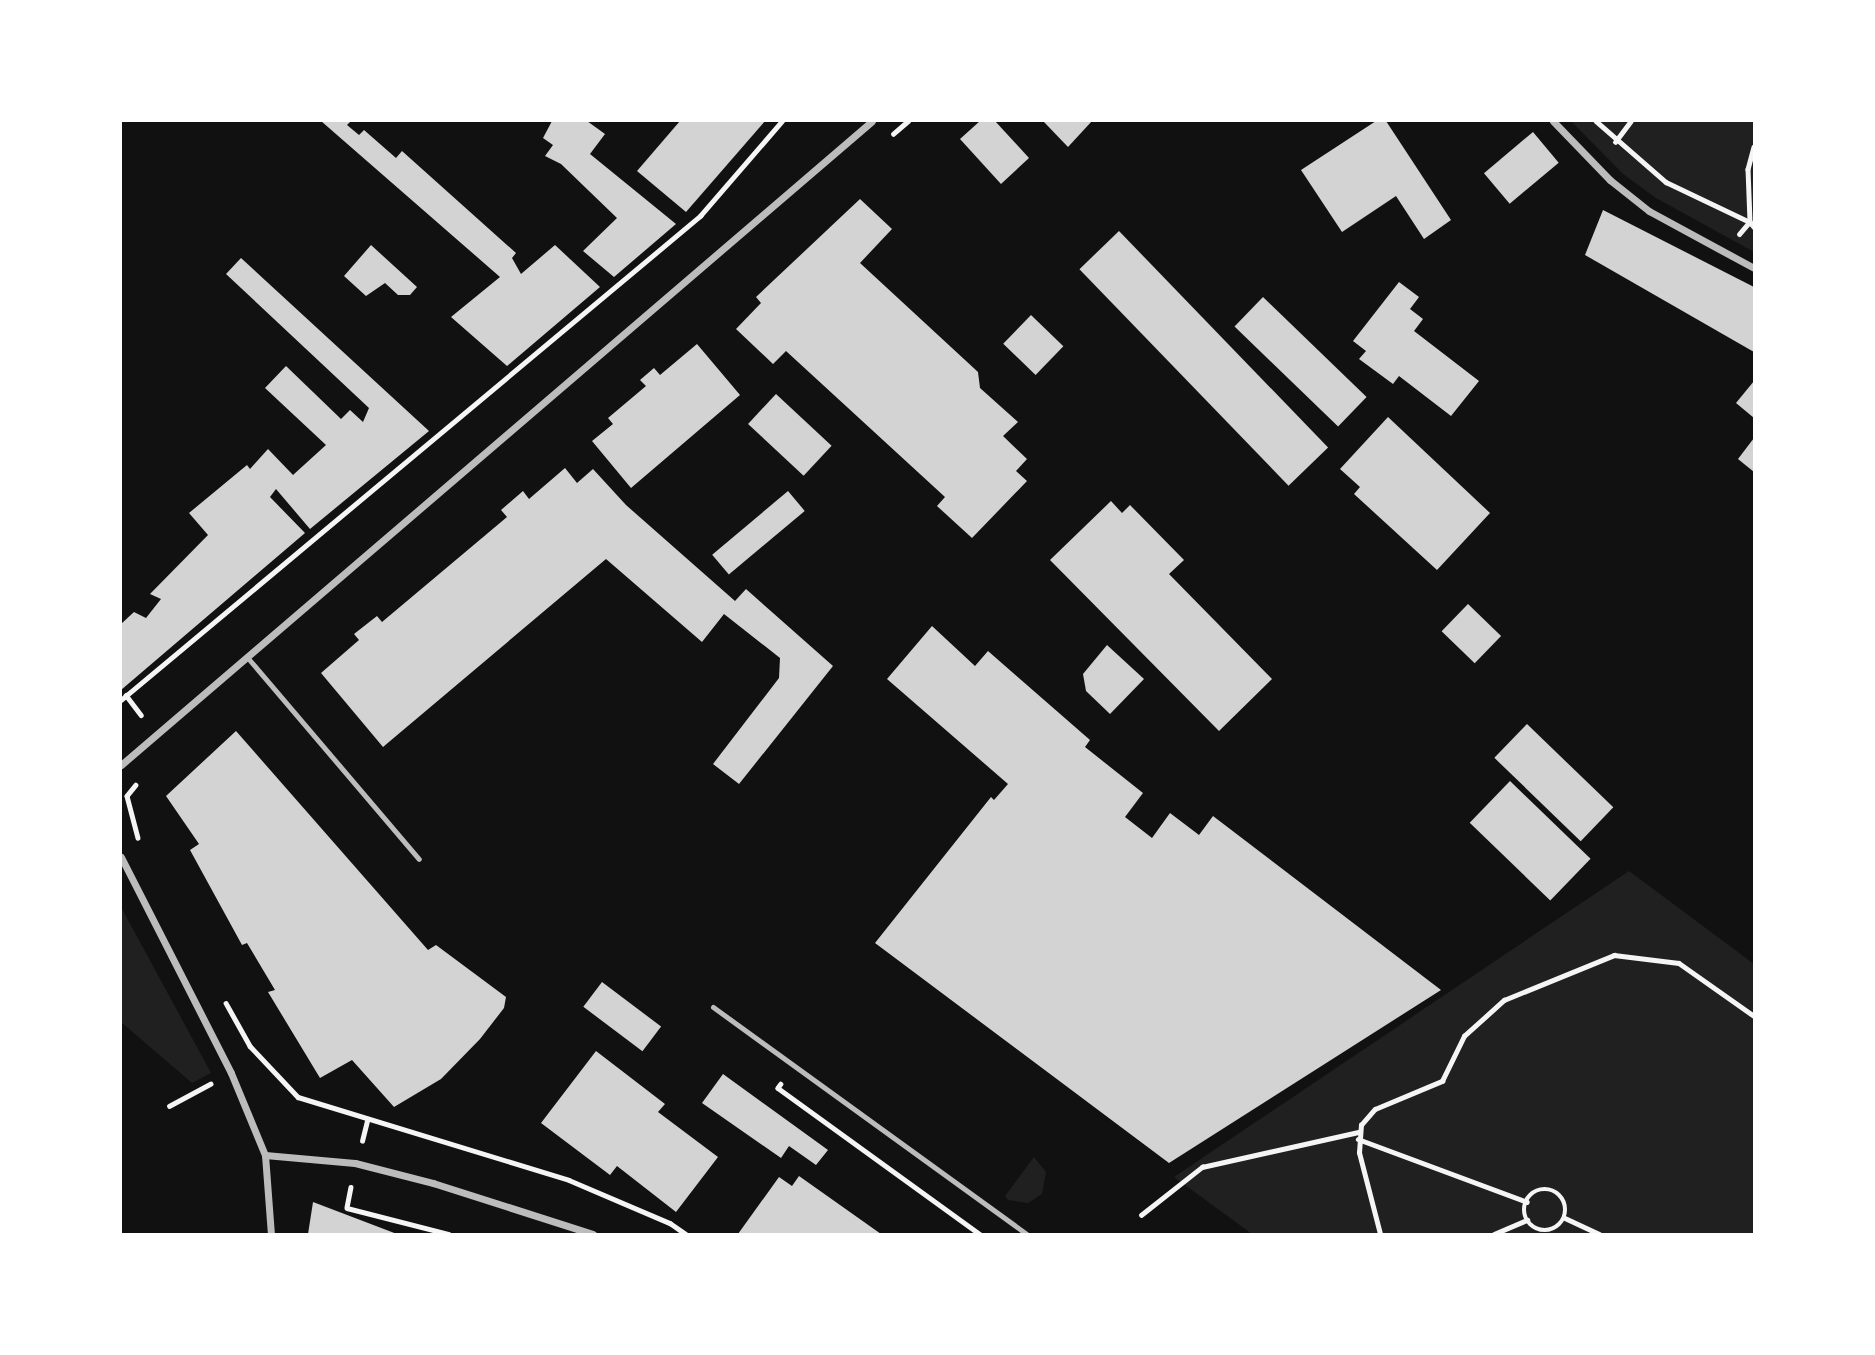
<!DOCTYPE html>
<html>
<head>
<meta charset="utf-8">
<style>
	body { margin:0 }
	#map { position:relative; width:1875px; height:1355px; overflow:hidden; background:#111; font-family:"Noto Sans",sans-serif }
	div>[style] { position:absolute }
	.green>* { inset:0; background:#202020 }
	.building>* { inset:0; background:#d3d3d3; transform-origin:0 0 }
	.path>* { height:4.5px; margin:-2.25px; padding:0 2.25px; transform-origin:2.25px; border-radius:2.25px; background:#f5f5f5 }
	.path>.ring { margin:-2.25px; padding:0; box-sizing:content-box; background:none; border:4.5px solid #f5f5f5; border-radius:50% }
	.service>* { height:5px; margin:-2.5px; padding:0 2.5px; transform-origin:2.5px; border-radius:2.5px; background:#bcbcbc }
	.minor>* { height:7px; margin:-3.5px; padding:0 3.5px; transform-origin:3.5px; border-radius:3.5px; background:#bcbcbc }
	span { translate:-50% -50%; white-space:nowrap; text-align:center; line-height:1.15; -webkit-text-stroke:5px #fff; paint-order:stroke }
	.frame { position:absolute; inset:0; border:122px solid #fff; pointer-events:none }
</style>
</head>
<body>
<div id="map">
	<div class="green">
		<div style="clip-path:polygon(1571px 121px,1754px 121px,1754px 252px,1656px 198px,1623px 174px)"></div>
		<div style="clip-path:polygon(1629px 871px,1754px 964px,1754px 1234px,1252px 1234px,1174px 1177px)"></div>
		<div style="clip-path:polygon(121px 907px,211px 1073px,192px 1083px,121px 1022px)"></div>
		<div style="clip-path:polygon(1034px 1157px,1046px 1172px,1042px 1194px,1028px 1203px,1008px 1200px,1005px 1196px)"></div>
	</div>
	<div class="building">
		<div style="clip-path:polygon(321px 121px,351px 121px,347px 125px,359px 135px,364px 130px,396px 158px,402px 151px,516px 253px,512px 258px,521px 274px,555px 245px,600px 287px,507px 366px,451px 317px,500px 277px)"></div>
		<div style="clip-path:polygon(552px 121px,587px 121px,605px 134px,590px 154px,676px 224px,614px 277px,583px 251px,617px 218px,561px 164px,545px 156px,553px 145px,543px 138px)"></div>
		<div style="clip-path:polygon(680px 121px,765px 121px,686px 212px,637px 171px)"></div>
		<div style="clip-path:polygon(980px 121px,995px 121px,1029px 158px,1001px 184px,960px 139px)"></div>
		<div style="clip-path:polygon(1092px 121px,1068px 147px,1044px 122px,1046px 121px)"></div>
		<div style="clip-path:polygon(1376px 121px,1386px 121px,1451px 220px,1424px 239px,1396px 196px,1342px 232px,1301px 170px)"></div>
		<div style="left:1533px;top:132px;width:40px;height:64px;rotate:50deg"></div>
		<div style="clip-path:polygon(860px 199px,892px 229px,860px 263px,978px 372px,980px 388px,1018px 422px,1003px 436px,1027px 459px,1016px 471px,1027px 481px,972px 538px,937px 506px,945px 497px,786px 351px,773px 364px,736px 329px,761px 303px,756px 297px)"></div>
		<div style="clip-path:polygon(1603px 210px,1754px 287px,1754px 352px,1585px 255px)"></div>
		<div style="left:1119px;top:231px;width:301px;height:55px;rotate:46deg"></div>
		<div style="clip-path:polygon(371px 245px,417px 287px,410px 295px,398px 295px,385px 283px,366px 296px,344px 276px)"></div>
		<div style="clip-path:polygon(241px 258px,429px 431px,310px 529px,276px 489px,270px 497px,305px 533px,121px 690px,121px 624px,134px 612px,146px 618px,161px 599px,150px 594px,208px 535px,189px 513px,247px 465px,250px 469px,268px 449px,293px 475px,326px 445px,265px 388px,286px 366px,341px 419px,350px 410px,363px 422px,369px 408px,226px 274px)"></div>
		<div style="clip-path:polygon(1399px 282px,1419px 297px,1410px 309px,1423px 319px,1414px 331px,1479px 381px,1451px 416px,1399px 376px,1393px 384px,1359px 359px,1366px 351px,1353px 341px)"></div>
		<div style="left:1263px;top:297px;width:144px;height:41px;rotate:44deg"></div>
		<div style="left:1031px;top:315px;width:45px;height:40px;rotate:44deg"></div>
		<div style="clip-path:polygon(697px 344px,740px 395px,631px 488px,592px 441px,613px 424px,608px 418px,646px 386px,640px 380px,654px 368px,660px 375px)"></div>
		<div style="clip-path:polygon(1754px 381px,1754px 418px,1736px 403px)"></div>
		<div style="left:776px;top:394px;width:76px;height:41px;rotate:43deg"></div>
		<div style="clip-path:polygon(1388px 417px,1490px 513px,1437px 570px,1354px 494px,1360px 487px,1340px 469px)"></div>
		<div style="clip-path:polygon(1754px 438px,1754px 472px,1738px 459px)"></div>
		<div style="clip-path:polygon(565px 468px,577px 483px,593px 469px,626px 505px,735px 601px,746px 589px,833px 666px,739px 784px,713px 764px,779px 678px,780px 658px,724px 614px,702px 642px,606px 559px,383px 747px,321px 673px,359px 640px,354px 634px,377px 616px,382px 622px,507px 517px,501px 510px,523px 491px,529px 499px)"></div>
		<div style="left:788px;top:491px;width:26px;height:99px;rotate:50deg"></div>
		<div style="clip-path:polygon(1111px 501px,1122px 513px,1130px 505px,1184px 560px,1169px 574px,1272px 679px,1219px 731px,1050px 560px)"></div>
		<div style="left:1468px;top:604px;width:46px;height:38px;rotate:44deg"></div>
		<div style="clip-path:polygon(932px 626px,975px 666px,988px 651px,1090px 740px,1085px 747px,1143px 793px,1125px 817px,1152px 838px,1170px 813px,1199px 835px,1213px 816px,1441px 990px,1169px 1163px,875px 943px,991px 797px,994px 800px,1008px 784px,887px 679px)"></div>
		<div style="clip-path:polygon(1107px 645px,1144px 679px,1110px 714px,1086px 691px,1083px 674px)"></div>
		<div style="left:1527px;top:724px;width:120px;height:47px;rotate:44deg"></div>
		<div style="clip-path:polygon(236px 731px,428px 950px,436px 945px,506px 997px,504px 1008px,480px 1039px,441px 1079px,394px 1107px,352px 1060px,320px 1078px,268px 992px,275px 990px,247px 943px,242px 945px,190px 850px,199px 844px,166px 796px)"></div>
		<div style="left:1510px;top:781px;width:112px;height:58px;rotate:44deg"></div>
		<div style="left:602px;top:982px;width:74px;height:31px;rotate:37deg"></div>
		<div style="clip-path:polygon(596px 1051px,665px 1104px,658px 1112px,718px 1157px,676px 1212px,617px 1166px,610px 1175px,541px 1123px)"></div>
		<div style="clip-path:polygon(723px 1074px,828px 1150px,816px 1165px,789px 1146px,781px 1158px,702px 1103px)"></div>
		<div style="clip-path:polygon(799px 1176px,881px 1234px,738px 1234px,779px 1177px,792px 1186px)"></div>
		<div style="clip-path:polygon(313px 1202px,397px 1234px,308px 1234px)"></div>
	</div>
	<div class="path">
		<div style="left:1596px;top:121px;width:93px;rotate:41.1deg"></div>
		<div style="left:1666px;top:182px;width:93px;rotate:25.5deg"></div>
		<div style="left:1750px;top:222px;width:16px;rotate:130deg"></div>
		<div style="left:893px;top:134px;width:20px;rotate:-41deg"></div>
		<div style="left:1615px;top:142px;width:26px;rotate:-53deg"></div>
		<div style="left:1754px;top:147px;width:23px;rotate:105deg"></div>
		<div style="left:1748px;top:169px;width:53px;rotate:87.8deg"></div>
		<div style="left:1750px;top:222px;width:6px;rotate:51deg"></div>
		<div style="left:126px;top:695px;width:25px;rotate:53deg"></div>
		<div style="left:121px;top:700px;width:755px;rotate:-39.89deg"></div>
		<div style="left:700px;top:216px;width:125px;rotate:-49.2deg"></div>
		<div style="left:136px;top:785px;width:14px;rotate:129deg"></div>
		<div style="left:127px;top:796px;width:43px;rotate:75.3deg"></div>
		<div style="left:226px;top:1003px;width:49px;rotate:60.8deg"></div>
		<div style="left:250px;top:1046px;width:70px;rotate:46.7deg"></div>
		<div style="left:298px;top:1097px;width:283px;rotate:17deg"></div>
		<div style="left:569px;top:1180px;width:110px;rotate:23.1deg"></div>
		<div style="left:670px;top:1223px;width:19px;rotate:35deg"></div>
		<div style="left:781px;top:1084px;width:5px;rotate:127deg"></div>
		<div style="left:778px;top:1088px;width:249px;rotate:35.9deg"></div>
		<div style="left:169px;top:1106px;width:47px;rotate:-28.2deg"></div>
		<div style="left:1358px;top:1139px;width:180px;rotate:20.4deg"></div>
		<div style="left:362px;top:1141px;width:21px;rotate:-76deg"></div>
		<div style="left:351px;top:1187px;width:21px;rotate:101deg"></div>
		<div style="left:347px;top:1208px;width:105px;rotate:14.3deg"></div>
		<div class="ring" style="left:1524px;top:1189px;width:37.5px;height:37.5px"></div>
		<div style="left:1141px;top:1215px;width:78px;rotate:-38.2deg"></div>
		<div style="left:1202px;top:1167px;width:161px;rotate:-12.6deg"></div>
		<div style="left:1565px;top:1218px;width:38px;rotate:25deg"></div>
		<div style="left:1380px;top:1234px;width:84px;rotate:-104.5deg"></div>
		<div style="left:1359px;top:1153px;width:28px;rotate:-86deg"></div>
		<div style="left:1361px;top:1125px;width:21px;rotate:-49deg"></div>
		<div style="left:1375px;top:1109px;width:73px;rotate:-22.7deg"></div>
		<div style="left:1442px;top:1081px;width:50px;rotate:-63.9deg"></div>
		<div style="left:1464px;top:1036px;width:54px;rotate:-42deg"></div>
		<div style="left:1504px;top:1000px;width:119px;rotate:-22.2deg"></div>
		<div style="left:1614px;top:955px;width:65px;rotate:7deg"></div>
		<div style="left:1679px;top:963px;width:92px;rotate:35.2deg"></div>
		<div style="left:1494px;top:1234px;width:36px;rotate:-23deg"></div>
	</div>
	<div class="service">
		<div style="left:247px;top:657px;width:265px;rotate:49.6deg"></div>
		<div style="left:713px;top:1007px;width:387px;rotate:35.9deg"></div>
	</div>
	<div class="minor">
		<div style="left:1553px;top:121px;width:82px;rotate:46deg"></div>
		<div style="left:1610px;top:180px;width:50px;rotate:38.5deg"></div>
		<div style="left:1649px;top:211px;width:119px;rotate:28.5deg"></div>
		<div style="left:121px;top:765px;width:989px;rotate:-40.61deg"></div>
		<div style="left:121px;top:857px;width:242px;rotate:63deg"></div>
		<div style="left:231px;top:1073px;width:89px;rotate:67.5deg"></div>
		<div style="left:265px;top:1155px;width:79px;rotate:85.7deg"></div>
		<div style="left:265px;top:1155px;width:90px;rotate:5.1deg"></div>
		<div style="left:355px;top:1163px;width:81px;rotate:14.4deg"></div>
		<div style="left:433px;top:1183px;width:168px;rotate:17.7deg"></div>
	</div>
	<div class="frame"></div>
</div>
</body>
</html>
